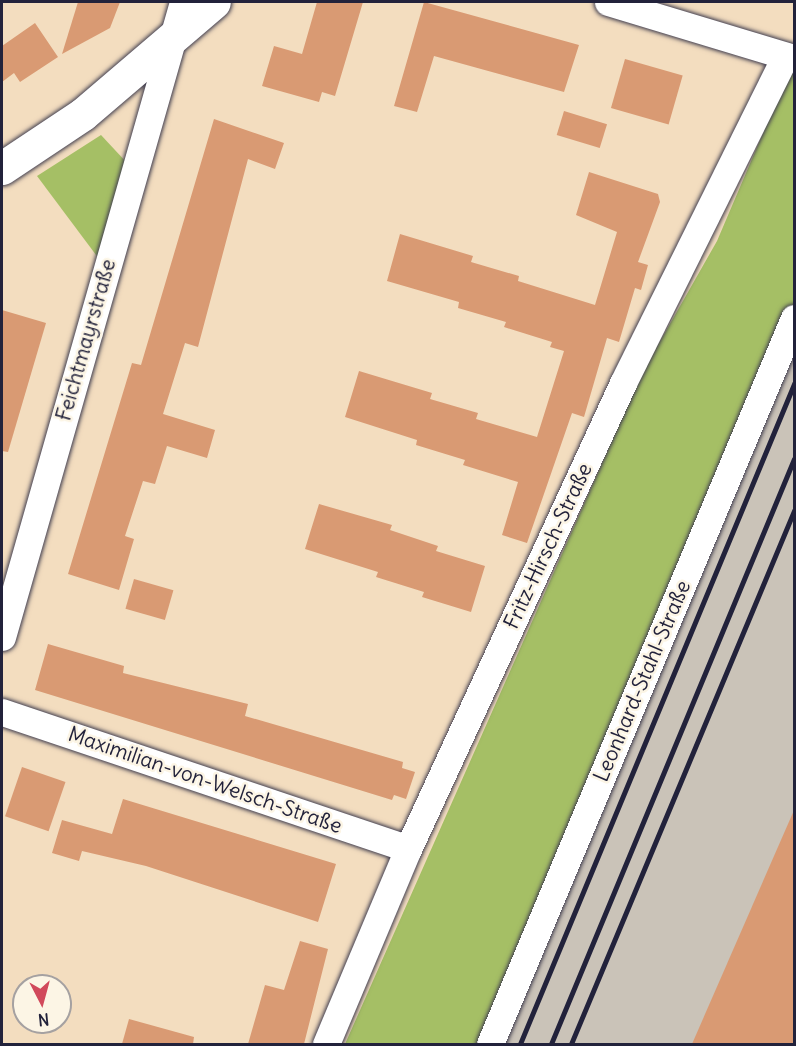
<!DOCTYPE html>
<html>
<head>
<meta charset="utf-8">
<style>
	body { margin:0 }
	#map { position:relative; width:796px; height:1046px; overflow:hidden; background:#f3ddbf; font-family:Delius,sans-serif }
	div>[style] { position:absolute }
	.industrial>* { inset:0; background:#cac3b8 }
	.green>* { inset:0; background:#a5bf65 }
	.building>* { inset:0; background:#d99a73; transform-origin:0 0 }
	.roads { filter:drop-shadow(0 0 2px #413e4f) drop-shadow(0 0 2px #413e4f) }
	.street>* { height:27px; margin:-13.5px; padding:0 13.5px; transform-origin:13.5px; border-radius:13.5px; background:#fff }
	.secondary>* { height:33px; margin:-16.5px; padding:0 16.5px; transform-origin:16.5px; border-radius:16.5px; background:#fff }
	.rail>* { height:4.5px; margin:-2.25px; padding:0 2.25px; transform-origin:2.25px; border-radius:2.25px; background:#22223b }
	span { translate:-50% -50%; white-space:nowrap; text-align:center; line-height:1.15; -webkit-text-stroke:5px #fcf5e5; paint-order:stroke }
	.street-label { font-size:21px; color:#22223b }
	.frame { position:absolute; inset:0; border:3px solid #22223b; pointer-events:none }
	.north { position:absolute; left:12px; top:974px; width:60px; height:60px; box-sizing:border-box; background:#fcf5e5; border:2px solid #a5a1a1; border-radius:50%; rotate:174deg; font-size:16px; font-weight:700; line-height:24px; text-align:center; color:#22223b }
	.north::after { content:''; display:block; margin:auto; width:21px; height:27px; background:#d1495b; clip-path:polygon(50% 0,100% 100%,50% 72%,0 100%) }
</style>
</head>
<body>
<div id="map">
	<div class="industrial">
		<div style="clip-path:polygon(794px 343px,794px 1044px,502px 1044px)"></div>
	</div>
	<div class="green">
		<div style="clip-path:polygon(789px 72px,794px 74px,794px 343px,481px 1044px,345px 1044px,642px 373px,717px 241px)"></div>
		<div style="clip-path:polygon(101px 135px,128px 164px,102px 263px,37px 176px)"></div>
	</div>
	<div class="building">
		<div style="clip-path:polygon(78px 2px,120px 2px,110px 28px,62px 54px)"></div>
		<div style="clip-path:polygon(317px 2px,363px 2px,335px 96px,322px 92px,319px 102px,262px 86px,274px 46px,302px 54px)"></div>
		<div style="clip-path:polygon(424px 2px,579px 45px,564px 92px,434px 56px,417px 112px,394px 106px)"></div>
		<div style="clip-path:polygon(35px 23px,58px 57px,20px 82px,14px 73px,2px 82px,2px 46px)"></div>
		<div style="left:625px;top:59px;width:60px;height:51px;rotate:16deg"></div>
		<div style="left:564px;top:111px;width:45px;height:25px;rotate:17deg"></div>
		<div style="clip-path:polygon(214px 119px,284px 143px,275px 169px,248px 159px,198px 347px,185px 343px,163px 414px,215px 430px,207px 458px,167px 446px,155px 484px,143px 481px,125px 536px,134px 539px,119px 590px,68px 574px,132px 363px,141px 365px)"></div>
		<div style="clip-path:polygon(589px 172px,658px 194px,660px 202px,638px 262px,648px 265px,641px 290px,635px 288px,619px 342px,607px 338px,584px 417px,572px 413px,527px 543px,502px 535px,518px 482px,463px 465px,465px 460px,416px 445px,417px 440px,345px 417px,359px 371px,432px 393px,430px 399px,478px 413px,476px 419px,537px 437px,564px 351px,550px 347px,552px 342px,504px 327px,506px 322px,458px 308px,459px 302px,387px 281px,400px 234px,473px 256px,471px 262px,519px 276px,518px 281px,595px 305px,617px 232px,576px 215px)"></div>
		<div style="clip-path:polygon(2px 310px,46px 323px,8px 452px,2px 451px)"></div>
		<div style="clip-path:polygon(319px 504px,392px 525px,390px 530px,438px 546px,436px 551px,485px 566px,471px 612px,422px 597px,424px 592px,376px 577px,378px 572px,305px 549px)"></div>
		<div style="left:134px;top:579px;width:41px;height:31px;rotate:16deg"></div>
		<div style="clip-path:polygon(48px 644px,124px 666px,123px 673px,248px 704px,245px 716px,403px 762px,402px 768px,415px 772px,406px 799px,394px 795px,392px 800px,35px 690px)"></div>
		<div style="left:22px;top:767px;width:46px;height:52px;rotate:19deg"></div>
		<div style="clip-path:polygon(123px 799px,336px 864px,318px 922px,146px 866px,82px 851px,79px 861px,52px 853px,62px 820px,112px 834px)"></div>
		<div style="clip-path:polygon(795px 808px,795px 1044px,692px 1044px)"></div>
		<div style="clip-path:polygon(300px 941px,328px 949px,304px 1044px,248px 1044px,265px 985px,284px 990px)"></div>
		<div style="clip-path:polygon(129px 1019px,194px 1037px,193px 1044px,122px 1044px)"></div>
	</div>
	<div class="roads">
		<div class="street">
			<div style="left:608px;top:2px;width:194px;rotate:16.8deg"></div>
			<div style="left:2px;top:637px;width:660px;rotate:-74.09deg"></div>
			<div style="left:2px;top:712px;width:428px;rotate:18.6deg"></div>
			<div style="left:326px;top:1044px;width:212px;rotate:-67.2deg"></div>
			<div style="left:408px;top:849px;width:513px;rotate:-65.23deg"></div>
			<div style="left:623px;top:383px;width:365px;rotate:-63.6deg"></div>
			<div style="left:490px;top:1044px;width:787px;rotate:-67.28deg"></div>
		</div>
		<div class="secondary">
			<div style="left:2px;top:168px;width:97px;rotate:-33.7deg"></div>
			<div style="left:83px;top:114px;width:172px;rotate:-40.5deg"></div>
		</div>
	</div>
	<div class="rail">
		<div style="left:520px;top:1044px;width:715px;rotate:-67.45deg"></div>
		<div style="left:551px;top:1044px;width:633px;rotate:-67.44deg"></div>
		<div style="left:571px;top:1044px;width:578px;rotate:-67.3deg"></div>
	</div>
	<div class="street-label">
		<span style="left:86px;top:340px;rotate:-74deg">Feichtmayrstraße</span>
		<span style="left:548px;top:546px;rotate:-65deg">Fritz-Hirsch-Straße</span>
		<span style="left:642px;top:681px;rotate:-67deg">Leonhard-Stahl-Straße</span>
		<span style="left:205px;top:780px;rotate:19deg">Maximilian-von-Welsch-Straße</span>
	</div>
	<div class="frame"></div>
	<div class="north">N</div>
</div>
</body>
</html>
